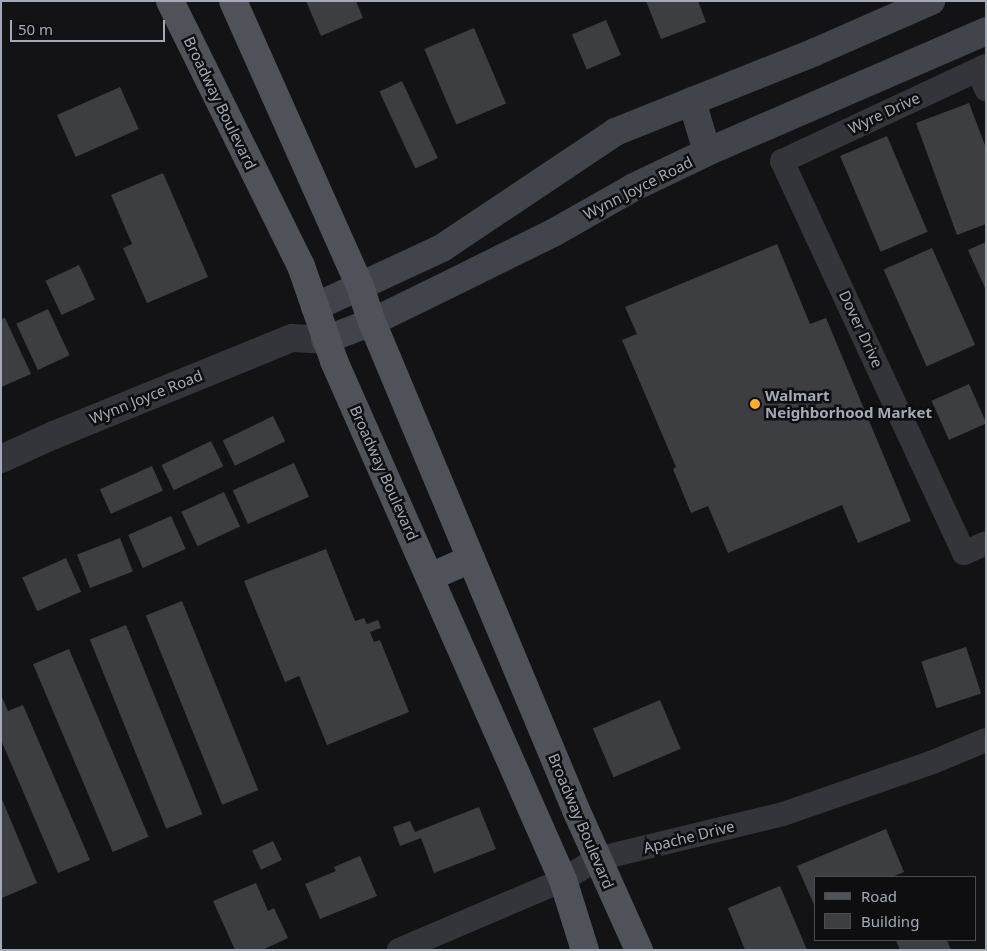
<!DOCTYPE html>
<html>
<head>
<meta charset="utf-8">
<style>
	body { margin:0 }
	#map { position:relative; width:987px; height:951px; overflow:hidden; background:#131315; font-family:"Noto Sans",sans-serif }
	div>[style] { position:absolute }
	.building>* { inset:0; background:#3c3e42; transform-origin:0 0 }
	.minor>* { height:24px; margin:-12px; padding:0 12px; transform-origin:12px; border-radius:12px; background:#33353a }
	.tertiary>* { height:28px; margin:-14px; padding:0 14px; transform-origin:14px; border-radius:14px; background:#33353a }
	.secondary>* { height:28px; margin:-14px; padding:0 14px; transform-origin:14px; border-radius:14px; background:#41444a }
	.primary>* { height:28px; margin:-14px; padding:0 14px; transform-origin:14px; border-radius:14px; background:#4f5259 }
	.dots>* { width:14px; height:14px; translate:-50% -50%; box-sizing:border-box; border:2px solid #0e0e10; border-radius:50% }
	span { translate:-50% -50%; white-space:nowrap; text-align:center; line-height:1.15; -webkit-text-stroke:5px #0e0e10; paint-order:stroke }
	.street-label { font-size:15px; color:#a3a9b6 }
	.poi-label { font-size:15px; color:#a3a9b6; font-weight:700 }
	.left { translate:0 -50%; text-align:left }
	.frame { position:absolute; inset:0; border:2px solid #a3a9b6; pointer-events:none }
	.legend { position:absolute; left:814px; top:876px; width:162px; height:65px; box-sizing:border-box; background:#0e0e10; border:1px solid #4a4c52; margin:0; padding:6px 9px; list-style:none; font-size:15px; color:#a3a9b6 }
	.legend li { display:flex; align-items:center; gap:10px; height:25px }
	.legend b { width:25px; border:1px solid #4a4c52 }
	.scale { position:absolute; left:10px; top:20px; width:155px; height:22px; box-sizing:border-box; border:2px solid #a3a9b6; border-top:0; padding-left:6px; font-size:15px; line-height:18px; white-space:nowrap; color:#a3a9b6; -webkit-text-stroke:4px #0e0e10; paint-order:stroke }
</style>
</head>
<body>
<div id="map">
	<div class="building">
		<div style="clip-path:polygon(306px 1px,356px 1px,363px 18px,321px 36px)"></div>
		<div style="clip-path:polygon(646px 1px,698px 1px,706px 22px,661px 39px)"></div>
		<div style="left:606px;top:20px;width:38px;height:37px;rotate:67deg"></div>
		<div style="left:474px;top:28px;width:82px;height:54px;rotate:67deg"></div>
		<div style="left:402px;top:81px;width:85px;height:25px;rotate:65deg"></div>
		<div style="left:120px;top:87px;width:46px;height:69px;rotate:66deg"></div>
		<div style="clip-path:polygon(969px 103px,986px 148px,986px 224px,957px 235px,916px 123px)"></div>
		<div style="left:887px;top:136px;width:104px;height:51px;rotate:67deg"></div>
		<div style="clip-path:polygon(163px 173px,208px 277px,147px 303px,123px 248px,132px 244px,111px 195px)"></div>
		<div style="clip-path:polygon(986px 242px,986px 290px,968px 250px)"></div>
		<div style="clip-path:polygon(777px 244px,810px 324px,826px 318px,911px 521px,858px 543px,842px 505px,728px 553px,708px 506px,691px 513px,673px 469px,676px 467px,622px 340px,637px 334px,625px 307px)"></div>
		<div style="left:932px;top:248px;width:106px;height:53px;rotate:66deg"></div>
		<div style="left:79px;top:265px;width:38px;height:37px;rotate:65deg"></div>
		<div style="left:48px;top:309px;width:51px;height:35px;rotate:65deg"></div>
		<div style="clip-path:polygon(5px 318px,31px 374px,1px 387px,1px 319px)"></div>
		<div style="left:969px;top:384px;width:43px;height:41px;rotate:66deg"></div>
		<div style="left:273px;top:416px;width:28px;height:56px;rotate:64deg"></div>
		<div style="left:211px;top:441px;width:28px;height:55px;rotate:64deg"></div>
		<div style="left:294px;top:463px;width:37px;height:67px;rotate:66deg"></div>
		<div style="left:152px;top:466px;width:27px;height:57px;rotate:66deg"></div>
		<div style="left:224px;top:492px;width:38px;height:47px;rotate:65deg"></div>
		<div style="left:171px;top:516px;width:36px;height:47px;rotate:66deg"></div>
		<div style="left:120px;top:538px;width:36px;height:46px;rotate:69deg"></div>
		<div style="clip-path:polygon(326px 549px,355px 621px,364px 618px,367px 624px,378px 620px,381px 628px,370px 632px,374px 642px,380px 640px,409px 712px,327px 745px,299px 676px,285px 682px,244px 581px)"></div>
		<div style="left:66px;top:558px;width:37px;height:48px;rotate:66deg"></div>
		<div style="left:182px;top:601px;width:204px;height:39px;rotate:68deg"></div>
		<div style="left:126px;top:625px;width:204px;height:39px;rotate:68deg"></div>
		<div style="left:966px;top:647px;width:49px;height:47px;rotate:72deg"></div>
		<div style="left:69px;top:649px;width:204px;height:39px;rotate:67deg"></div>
		<div style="clip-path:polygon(1px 695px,8px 711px,23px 705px,90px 860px,58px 873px,1px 740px)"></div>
		<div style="left:660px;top:700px;width:53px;height:73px;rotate:67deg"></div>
		<div style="clip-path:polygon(1px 797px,37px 883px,2px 898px,1px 896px)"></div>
		<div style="clip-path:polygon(479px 807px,496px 849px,434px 873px,421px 838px,400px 846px,393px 827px,410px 821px,415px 832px)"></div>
		<div style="clip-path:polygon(886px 829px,904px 872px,892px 877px,816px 877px,816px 909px,797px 866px)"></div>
		<div style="left:273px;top:841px;width:21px;height:23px;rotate:65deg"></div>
		<div style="clip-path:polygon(360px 856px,377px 896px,320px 919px,305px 884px,336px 871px,334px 867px)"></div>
		<div style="clip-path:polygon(256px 883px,268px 911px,274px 908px,288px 938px,262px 950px,235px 950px,213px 901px)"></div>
		<div style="clip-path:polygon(780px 886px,807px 950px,745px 950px,728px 908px)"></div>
		<div style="clip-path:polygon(896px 940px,947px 940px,951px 950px,900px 950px)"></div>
	</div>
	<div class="minor">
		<div style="left:986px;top:66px;width:225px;rotate:155deg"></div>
		<div style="left:782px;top:161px;width:432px;rotate:65.1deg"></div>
		<div style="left:964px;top:553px;width:24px;rotate:-24deg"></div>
		<div style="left:978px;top:70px;width:21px;rotate:67deg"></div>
		<div style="left:399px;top:950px;width:178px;rotate:-23.1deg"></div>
		<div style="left:563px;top:880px;width:40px;rotate:-32deg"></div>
		<div style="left:597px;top:859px;width:191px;rotate:-13.6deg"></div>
		<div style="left:783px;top:814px;width:159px;rotate:-19.1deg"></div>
		<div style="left:933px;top:762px;width:57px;rotate:-22.5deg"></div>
	</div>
	<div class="tertiary">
		<div style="left:1px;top:459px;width:58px;rotate:-24.4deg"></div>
		<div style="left:54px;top:435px;width:257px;rotate:-22.2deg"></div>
		<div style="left:292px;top:338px;width:33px;rotate:3deg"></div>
	</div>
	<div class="secondary">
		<div style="left:692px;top:101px;width:53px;rotate:73.6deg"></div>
		<div style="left:315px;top:307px;width:140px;rotate:-24.9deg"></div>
		<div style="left:442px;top:248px;width:208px;rotate:-33.8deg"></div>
		<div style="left:615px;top:132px;width:215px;rotate:-21.8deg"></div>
		<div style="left:815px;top:52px;width:127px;rotate:-23.7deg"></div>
		<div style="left:325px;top:340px;width:50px;rotate:-21deg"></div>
		<div style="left:372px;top:322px;width:116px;rotate:-26.1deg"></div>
		<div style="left:476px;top:271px;width:86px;rotate:-26.3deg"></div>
		<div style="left:553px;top:233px;width:93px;rotate:-29.6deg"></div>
		<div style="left:634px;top:187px;width:81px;rotate:-25.6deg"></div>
		<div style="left:707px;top:152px;width:304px;rotate:-23.4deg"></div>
	</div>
	<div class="primary">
		<div style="left:170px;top:1px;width:296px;rotate:63.7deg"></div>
		<div style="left:301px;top:266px;width:101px;rotate:70.8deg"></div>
		<div style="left:334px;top:361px;width:567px;rotate:66.19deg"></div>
		<div style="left:563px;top:880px;width:73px;rotate:72.6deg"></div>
		<div style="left:233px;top:1px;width:312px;rotate:66deg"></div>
		<div style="left:360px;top:286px;width:38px;rotate:72deg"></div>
		<div style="left:372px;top:322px;width:529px;rotate:67.31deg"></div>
		<div style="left:576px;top:810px;width:154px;rotate:65.8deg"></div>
		<div style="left:430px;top:577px;width:45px;rotate:-23.7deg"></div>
	</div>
	<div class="dots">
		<div style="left:755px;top:404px;background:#ffaf20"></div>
	</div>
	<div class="street-label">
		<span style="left:220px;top:103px;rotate:64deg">Broadway Boulevard</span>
		<span style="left:884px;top:113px;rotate:-25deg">Wyre Drive</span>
		<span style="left:638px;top:188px;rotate:-27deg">Wynn Joyce Road</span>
		<span style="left:861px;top:329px;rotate:65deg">Dover Drive</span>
		<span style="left:146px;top:397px;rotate:-22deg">Wynn Joyce Road</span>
		<span style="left:384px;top:473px;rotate:66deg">Broadway Boulevard</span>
		<span style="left:581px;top:821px;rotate:67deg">Broadway Boulevard</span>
		<span style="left:689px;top:837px;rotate:-14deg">Apache Drive</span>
	</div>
	<div class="poi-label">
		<span class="left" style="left:765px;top:404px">Walmart<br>Neighborhood Market</span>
	</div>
	<div class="frame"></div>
	<ul class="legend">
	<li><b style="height:6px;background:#4f5259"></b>Road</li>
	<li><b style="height:14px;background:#3c3e42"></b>Building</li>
	</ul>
	<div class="scale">50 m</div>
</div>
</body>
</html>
